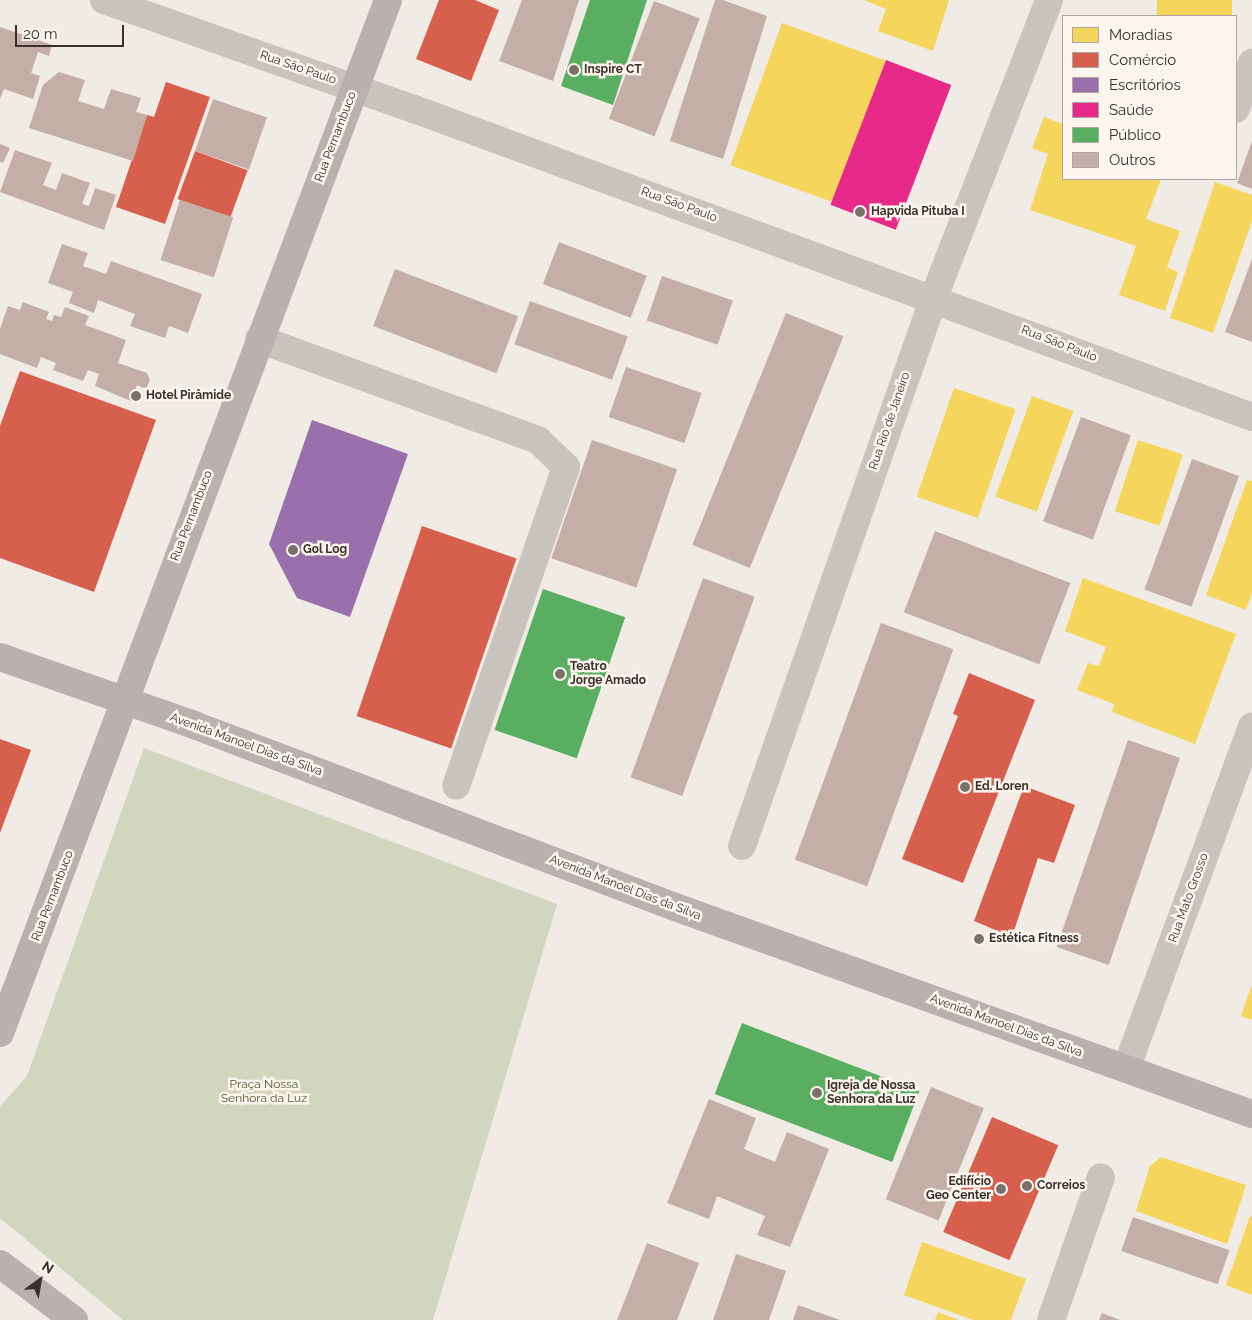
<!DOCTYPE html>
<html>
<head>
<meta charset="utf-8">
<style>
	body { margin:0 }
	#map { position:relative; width:1252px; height:1320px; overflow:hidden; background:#f0ebe5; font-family:Raleway,sans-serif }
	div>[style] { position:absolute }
	.green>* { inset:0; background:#d1d6bf }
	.homes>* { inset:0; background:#f6d55c; transform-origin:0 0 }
	.shops>* { inset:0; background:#d6604d; transform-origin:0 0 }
	.offices>* { inset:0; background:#9970ab }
	.health>* { inset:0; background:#e7298a; transform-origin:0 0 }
	.public>* { inset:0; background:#5aae61; transform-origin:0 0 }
	.building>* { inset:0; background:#c3afa7; transform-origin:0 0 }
	.minor>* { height:28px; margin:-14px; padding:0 14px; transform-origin:14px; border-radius:14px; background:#c9c3be }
	.major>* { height:28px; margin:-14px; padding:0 14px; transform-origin:14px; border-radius:14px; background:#b8b1ad }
	.dots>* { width:14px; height:14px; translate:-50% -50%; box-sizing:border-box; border:2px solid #fbf5ee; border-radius:50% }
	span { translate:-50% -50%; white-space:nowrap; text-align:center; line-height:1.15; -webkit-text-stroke:5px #fbf5ee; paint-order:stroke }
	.street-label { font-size:12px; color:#3b302b }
	.poi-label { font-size:12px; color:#3b302b; font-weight:700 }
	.left { translate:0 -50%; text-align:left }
	.right { translate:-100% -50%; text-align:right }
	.park-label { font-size:12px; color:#4a5a2e }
	.legend { position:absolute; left:1062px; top:15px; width:175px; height:165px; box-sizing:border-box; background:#fbf5ee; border:1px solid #aea6a0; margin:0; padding:6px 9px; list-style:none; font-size:15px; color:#3b302b }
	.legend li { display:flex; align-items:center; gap:10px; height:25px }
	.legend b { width:25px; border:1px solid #aea6a0 }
	.north { position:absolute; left:15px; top:1255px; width:50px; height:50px; -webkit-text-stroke:4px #fbf5ee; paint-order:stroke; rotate:32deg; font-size:14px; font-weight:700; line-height:20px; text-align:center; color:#3b302b }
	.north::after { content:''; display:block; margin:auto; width:18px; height:22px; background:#3b302b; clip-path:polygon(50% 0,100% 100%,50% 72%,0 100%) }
	.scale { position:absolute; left:15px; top:25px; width:109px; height:22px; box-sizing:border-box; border:2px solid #3b302b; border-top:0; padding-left:6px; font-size:15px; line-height:18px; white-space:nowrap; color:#3b302b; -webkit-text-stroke:4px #fbf5ee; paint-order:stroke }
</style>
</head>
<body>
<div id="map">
	<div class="green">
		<div style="clip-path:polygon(144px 748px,557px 904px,433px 1320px,123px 1320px,0 1218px,0 1106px,27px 1076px)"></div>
	</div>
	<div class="homes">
		<div style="clip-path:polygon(864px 0,949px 0,933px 51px,878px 31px,886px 9px)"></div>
		<div style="left:1157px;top:0;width:75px;height:17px"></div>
		<div style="left:782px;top:23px;width:110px;height:151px;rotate:20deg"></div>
		<div style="clip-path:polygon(1044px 117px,1063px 124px,1063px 179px,1161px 179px,1146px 219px,1180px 231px,1167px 267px,1178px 272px,1165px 311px,1119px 295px,1136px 246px,1030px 210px,1048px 154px,1032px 148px)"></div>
		<div style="clip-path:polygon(1215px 182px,1252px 195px,1252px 221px,1213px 333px,1170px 318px)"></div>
		<div style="left:954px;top:388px;width:65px;height:115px;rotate:19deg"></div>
		<div style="left:1032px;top:396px;width:44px;height:107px;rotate:20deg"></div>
		<div style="left:1138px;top:440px;width:47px;height:75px;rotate:18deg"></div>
		<div style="clip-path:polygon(1247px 480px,1252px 481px,1252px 593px,1246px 610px,1206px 595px)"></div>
		<div style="clip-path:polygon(1083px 578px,1236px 634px,1195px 744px,1112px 712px,1114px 704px,1077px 690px,1088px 663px,1099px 666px,1106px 647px,1065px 631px)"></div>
		<div style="clip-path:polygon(1252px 984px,1252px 1020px,1241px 1016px)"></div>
		<div style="clip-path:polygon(1161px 1157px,1246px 1185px,1227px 1244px,1136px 1211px,1150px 1166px)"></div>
		<div style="clip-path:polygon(1250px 1216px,1252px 1217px,1252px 1295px,1226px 1285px)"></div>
		<div style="clip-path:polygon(922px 1242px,1026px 1279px,1011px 1320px,973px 1320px,904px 1295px)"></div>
		<div style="clip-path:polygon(938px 1312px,959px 1320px,935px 1320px)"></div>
	</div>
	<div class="shops">
		<div style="clip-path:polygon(439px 0,475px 0,499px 10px,471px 81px,416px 59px)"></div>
		<div style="clip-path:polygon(166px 82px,210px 97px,165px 224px,116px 207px,147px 115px,154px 117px)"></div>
		<div style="left:195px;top:151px;width:56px;height:51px;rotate:20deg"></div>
		<div style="clip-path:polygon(20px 371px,156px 420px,94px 592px,0 558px,0 426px)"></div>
		<div style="left:422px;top:526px;width:100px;height:201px;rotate:19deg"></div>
		<div style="clip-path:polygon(969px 673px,1035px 700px,963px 883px,902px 859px,958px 716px,953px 714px)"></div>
		<div style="clip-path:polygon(0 739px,31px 750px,0 833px)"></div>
		<div style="clip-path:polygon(1024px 786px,1075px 805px,1054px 863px,1038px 858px,1012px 937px,974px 921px)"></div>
		<div style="left:992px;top:1117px;width:72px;height:125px;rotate:23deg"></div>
	</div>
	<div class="offices">
		<div style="clip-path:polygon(312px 420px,408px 454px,350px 617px,297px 598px,269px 544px)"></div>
	</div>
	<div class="health">
		<div style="left:886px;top:60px;width:70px;height:155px;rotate:21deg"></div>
	</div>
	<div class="public">
		<div style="clip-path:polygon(590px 0,647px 0,613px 105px,561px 86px)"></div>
		<div style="left:543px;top:589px;width:87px;height:149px;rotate:19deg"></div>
		<div style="left:742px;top:1023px;width:190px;height:76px;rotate:21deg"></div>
	</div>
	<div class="building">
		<div style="clip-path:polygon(522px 0,579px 0,553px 81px,499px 61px)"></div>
		<div style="clip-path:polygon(715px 0,723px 0,767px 16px,723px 159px,670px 141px)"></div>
		<div style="left:654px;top:1px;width:49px;height:126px;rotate:21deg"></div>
		<div style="clip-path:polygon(0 27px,52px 45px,49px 56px,38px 52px,31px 73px,40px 76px,33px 99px,4px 89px,0 99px)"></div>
		<div style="clip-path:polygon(59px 72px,85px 80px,78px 101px,104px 109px,111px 89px,141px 98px,136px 112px,147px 115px,133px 161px,29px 128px,43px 85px)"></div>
		<div style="left:213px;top:99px;width:57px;height:55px;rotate:19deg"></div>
		<div style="clip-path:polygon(1252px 141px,1252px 189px,1237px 183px)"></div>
		<div style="clip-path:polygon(0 144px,10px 148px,3px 163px,0 162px)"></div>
		<div style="clip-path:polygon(15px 150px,52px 163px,43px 185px,56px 190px,62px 173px,90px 183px,82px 204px,89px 206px,95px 188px,116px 195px,104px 230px,0 192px)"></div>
		<div style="left:180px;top:200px;width:56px;height:63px;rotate:18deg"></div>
		<div style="left:559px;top:242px;width:94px;height:45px;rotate:21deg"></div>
		<div style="clip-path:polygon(62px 244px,88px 253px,83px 266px,106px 274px,111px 261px,202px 294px,188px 333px,169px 326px,165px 338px,130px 326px,135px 314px,98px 300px,94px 313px,69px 303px,73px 292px,48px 283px)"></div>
		<div style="clip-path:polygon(1252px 259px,1252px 342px,1225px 332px)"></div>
		<div style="left:395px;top:269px;width:132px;height:61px;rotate:21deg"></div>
		<div style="left:662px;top:276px;width:75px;height:47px;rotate:19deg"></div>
		<div style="left:530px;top:301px;width:104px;height:46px;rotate:20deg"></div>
		<div style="clip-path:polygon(23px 302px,49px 312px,46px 319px,52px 321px,54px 315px,61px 317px,65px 307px,89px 316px,85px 325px,126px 340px,118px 363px,147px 373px,150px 380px,146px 389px,137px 385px,131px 401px,95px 386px,99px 374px,88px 370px,83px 381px,53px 370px,56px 363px,41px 357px,37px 368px,0 354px,0 329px,8px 306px,20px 310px)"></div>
		<div style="left:786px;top:313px;width:62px;height:250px;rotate:22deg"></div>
		<div style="left:626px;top:367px;width:80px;height:53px;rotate:19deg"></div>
		<div style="left:1081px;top:417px;width:53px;height:111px;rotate:20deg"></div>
		<div style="left:592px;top:440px;width:90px;height:125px;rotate:19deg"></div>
		<div style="left:1192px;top:459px;width:50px;height:139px;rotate:20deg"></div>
		<div style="left:935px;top:531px;width:145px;height:87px;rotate:21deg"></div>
		<div style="left:703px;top:578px;width:55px;height:212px;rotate:20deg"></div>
		<div style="left:881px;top:623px;width:77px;height:252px;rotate:20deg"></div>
		<div style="left:1128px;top:740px;width:55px;height:219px;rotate:19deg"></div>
		<div style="left:931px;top:1087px;width:57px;height:121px;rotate:22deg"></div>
		<div style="clip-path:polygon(709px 1099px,756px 1118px,744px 1149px,775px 1162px,787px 1132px,829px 1149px,790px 1247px,757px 1235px,765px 1216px,717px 1196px,709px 1219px,667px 1203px)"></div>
		<div style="left:1133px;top:1217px;width:102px;height:36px;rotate:19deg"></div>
		<div style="clip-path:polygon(647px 1243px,699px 1263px,677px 1320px,617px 1320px)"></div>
		<div style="clip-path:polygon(736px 1254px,786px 1271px,769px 1320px,713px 1320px)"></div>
		<div style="clip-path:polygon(798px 1305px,840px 1320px,793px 1320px)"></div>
		<div style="clip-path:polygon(1102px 1313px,1120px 1320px,1099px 1320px)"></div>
	</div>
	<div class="minor">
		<div style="left:104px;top:0;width:329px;rotate:19.4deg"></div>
		<div style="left:414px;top:109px;width:893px;rotate:20.18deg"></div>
		<div style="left:1236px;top:109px;width:49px;rotate:-70.8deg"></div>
		<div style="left:259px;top:339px;width:297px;rotate:19.9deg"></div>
		<div style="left:538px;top:440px;width:39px;rotate:44deg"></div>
		<div style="left:566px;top:467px;width:337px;rotate:109deg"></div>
		<div style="left:742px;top:846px;width:582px;rotate:-70.72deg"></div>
		<div style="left:934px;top:297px;width:318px;rotate:-68.8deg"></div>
		<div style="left:1126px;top:1069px;width:365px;rotate:-69.8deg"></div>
		<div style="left:1051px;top:1320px;width:151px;rotate:-70.7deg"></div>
	</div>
	<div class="major">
		<div style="left:0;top:657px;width:206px;rotate:19.3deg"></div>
		<div style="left:194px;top:725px;width:514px;rotate:20.73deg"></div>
		<div style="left:675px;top:907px;width:613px;rotate:19.74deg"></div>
		<div style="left:0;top:1033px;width:1103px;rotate:-69.41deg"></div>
		<div style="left:0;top:1264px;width:93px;rotate:37.1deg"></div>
	</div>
	<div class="dots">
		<div style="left:574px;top:70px;background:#7a716c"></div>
		<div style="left:860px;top:212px;background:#7a716c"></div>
		<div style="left:136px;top:396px;background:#7a716c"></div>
		<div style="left:293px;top:550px;background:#7a716c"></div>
		<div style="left:560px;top:674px;background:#7a716c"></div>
		<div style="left:965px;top:787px;background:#7a716c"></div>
		<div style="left:979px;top:939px;background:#7a716c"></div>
		<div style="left:817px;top:1093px;background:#7a716c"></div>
		<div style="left:1027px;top:1186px;background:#7a716c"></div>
		<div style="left:1001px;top:1189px;background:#7a716c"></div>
	</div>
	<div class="street-label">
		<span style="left:298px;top:68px;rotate:19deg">Rua São Paulo</span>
		<span style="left:336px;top:137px;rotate:-69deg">Rua Pernambuco</span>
		<span style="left:679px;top:205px;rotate:20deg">Rua São Paulo</span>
		<span style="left:1059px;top:344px;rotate:21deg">Rua São Paulo</span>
		<span style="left:890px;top:421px;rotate:-71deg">Rua Rio de Janeiro</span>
		<span style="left:192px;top:516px;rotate:-69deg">Rua Pernambuco</span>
		<span style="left:246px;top:745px;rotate:20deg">Avenida Manoel Dias da Silva</span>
		<span style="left:625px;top:888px;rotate:21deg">Avenida Manoel Dias da Silva</span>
		<span style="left:53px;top:896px;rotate:-69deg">Rua Pernambuco</span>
		<span style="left:1189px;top:898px;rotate:-70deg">Rua Mato Grosso</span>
		<span style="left:1006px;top:1026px;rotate:20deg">Avenida Manoel Dias da Silva</span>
	</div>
	<div class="poi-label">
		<span class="left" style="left:584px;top:70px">Inspire CT</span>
		<span class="left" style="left:871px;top:212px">Hapvida Pituba I</span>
		<span class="left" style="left:146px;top:396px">Hotel Pirâmide</span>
		<span class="left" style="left:303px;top:550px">Gol Log</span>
		<span class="left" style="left:570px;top:674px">Teatro<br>Jorge Amado</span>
		<span class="left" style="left:975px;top:787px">Ed. Loren</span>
		<span class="left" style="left:989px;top:939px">Estética Fitness</span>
		<span class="left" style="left:827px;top:1093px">Igreja de Nossa<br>Senhora da Luz</span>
		<span class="right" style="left:991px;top:1189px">Edifício<br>Geo Center</span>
		<span class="left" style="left:1037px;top:1186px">Correios</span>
	</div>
	<div class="park-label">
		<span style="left:264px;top:1092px">Praça Nossa<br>Senhora da Luz</span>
	</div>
	<ul class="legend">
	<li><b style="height:14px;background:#f6d55c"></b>Moradias</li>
	<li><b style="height:14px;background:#d6604d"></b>Comércio</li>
	<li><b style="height:14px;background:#9970ab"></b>Escritórios</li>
	<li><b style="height:14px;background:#e7298a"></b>Saúde</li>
	<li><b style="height:14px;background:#5aae61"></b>Público</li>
	<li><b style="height:14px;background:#c3afa7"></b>Outros</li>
	</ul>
	<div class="north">N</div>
	<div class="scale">20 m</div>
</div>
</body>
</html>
